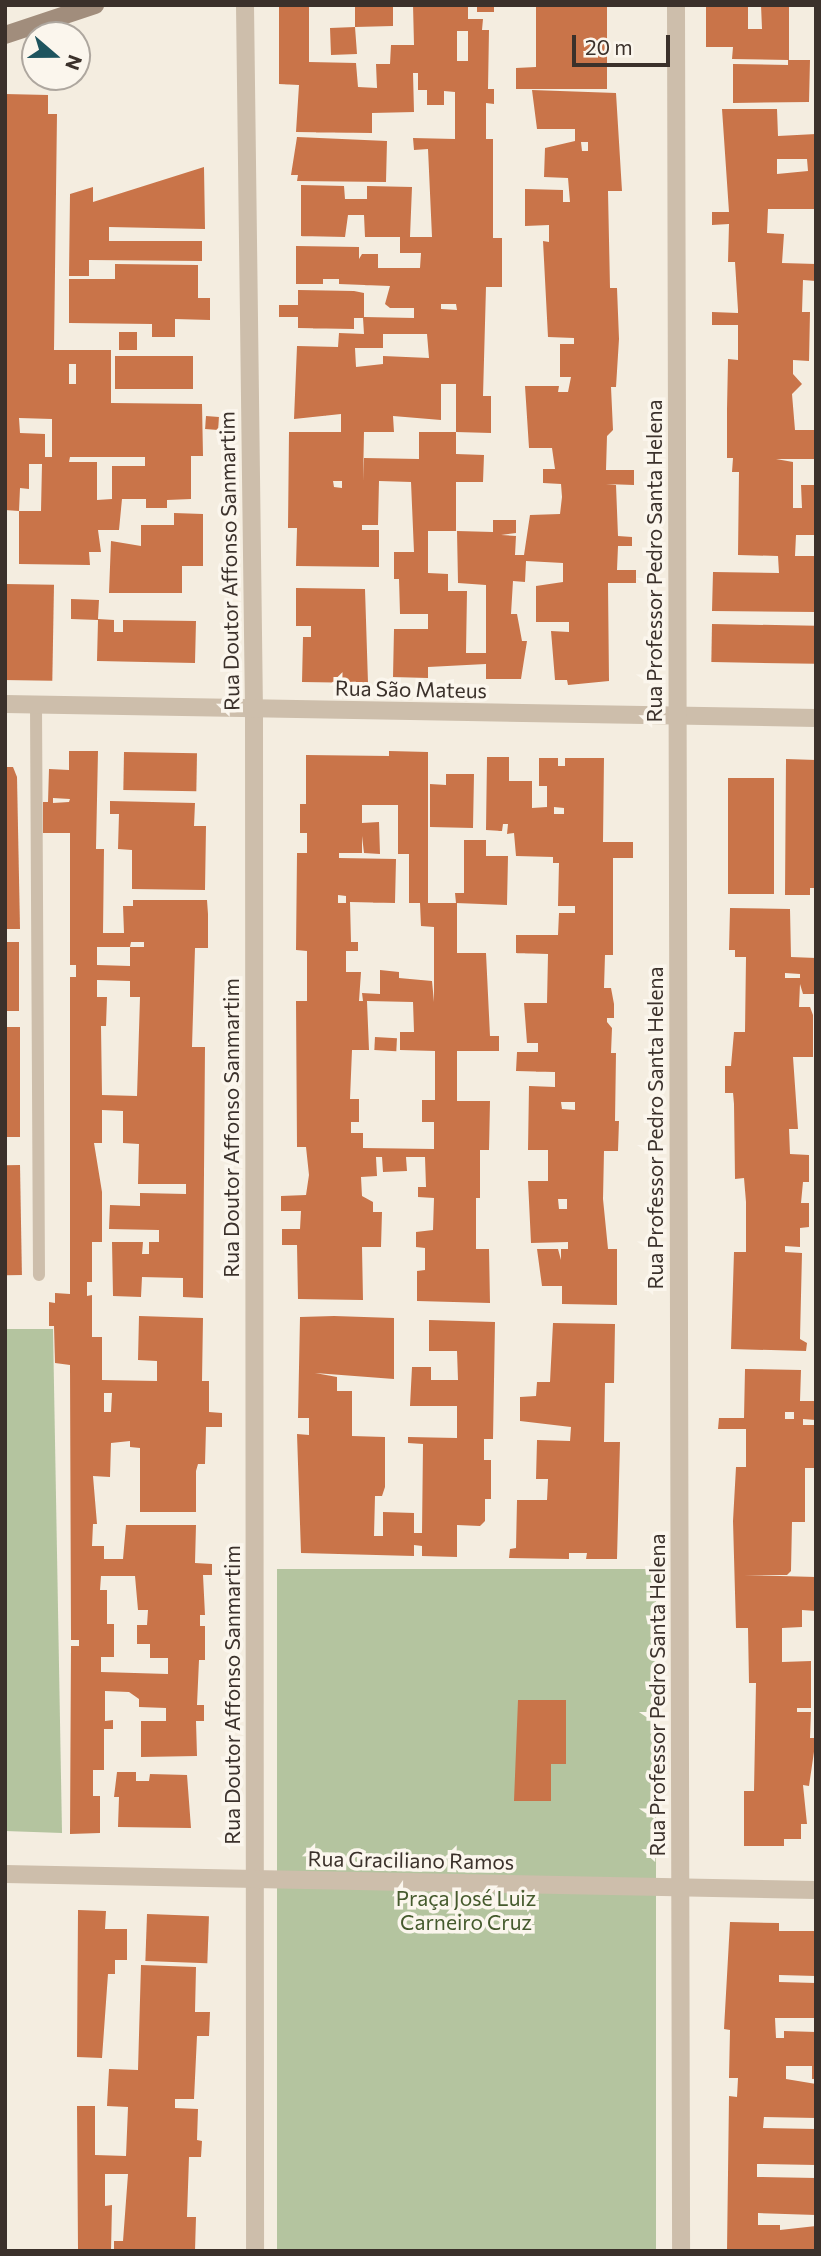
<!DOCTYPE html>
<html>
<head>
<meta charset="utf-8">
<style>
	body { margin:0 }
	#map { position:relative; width:821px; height:2256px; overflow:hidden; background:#f4ede0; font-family:Commissioner,sans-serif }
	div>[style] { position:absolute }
	.green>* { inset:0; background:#b4c49f; transform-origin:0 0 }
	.building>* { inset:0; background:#c97449; transform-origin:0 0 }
	.service>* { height:12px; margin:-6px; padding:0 6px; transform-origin:6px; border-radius:6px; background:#cdbeab }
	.minor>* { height:18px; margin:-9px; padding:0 9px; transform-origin:9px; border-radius:9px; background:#cdbeab }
	.tertiary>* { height:18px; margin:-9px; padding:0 9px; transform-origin:9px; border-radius:9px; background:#cdbeab }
	.secondary>* { height:18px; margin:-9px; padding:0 9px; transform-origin:9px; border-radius:9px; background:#a18d7c }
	span { translate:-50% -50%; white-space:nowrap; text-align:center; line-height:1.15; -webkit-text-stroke:7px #fbf6ed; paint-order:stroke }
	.street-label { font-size:21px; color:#3b312b }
	.park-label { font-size:21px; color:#455a2d }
	.frame { position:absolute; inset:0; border:7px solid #3b312b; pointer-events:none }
	.north { position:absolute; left:21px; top:21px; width:70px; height:70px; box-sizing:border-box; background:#fbf6ed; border:2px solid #aea79f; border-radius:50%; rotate:110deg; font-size:19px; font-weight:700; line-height:28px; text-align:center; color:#3b312b }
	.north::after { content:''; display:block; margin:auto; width:24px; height:32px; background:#1e545e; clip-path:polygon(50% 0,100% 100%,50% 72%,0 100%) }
	.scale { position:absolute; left:572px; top:35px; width:98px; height:32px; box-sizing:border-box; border:4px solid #3b312b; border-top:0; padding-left:9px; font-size:21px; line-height:24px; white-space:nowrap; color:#3b312b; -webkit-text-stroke:5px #fbf6ed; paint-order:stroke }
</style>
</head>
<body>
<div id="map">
	<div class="green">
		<div style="clip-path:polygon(5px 1329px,53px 1329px,62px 1833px,5px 1831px)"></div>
		<div style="left:656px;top:1569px;width:682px;height:379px;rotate:90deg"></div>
	</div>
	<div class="building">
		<div style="clip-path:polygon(evenodd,279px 5px,309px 5px,309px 62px,356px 63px,358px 87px,377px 88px,376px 64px,390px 64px,391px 45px,414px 45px,413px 5px,468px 5px,468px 19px,483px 19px,482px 30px,489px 30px,488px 89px,494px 89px,494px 104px,486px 103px,486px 139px,493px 139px,493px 238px,502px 238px,502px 287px,486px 287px,483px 396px,491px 396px,491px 433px,456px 432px,456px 384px,441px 384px,441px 420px,393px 416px,394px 432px,364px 432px,363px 481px,364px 458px,419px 459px,419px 432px,456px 432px,456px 454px,484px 455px,483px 482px,456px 482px,456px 531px,428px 531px,428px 573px,448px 574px,448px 591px,467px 591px,466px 653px,486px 653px,486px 585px,458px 583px,457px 531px,493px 532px,493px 520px,516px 520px,516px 533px,501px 535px,516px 536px,515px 555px,524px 555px,530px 515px,560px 514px,562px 497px,561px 484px,543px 483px,543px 469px,555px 469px,552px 448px,529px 448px,525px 386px,559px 386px,558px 392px,568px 392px,571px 377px,560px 377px,560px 344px,574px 344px,574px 338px,548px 337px,543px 241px,549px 242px,549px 225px,525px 226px,525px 189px,563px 190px,563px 202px,570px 202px,568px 178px,544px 177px,545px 148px,575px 141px,575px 129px,537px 129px,532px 90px,616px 93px,622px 191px,608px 191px,610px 288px,617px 288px,619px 339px,616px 387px,611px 387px,613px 430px,607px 436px,606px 470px,634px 470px,634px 485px,606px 484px,616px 485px,618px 536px,632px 537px,632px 546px,618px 546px,617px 570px,636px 570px,636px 583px,608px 583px,609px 681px,568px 685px,567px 680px,555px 680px,551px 631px,569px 632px,569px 622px,536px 622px,536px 586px,563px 582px,563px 563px,526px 561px,525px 582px,513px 581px,511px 614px,517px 614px,522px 641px,527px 641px,521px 679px,486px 679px,486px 664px,428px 667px,428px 678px,393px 677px,394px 629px,428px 629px,428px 614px,400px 614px,399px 579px,394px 579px,394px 552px,414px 552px,411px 482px,379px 481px,378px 525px,362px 525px,362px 530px,379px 530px,379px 567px,296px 566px,297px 528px,288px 528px,289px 432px,341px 432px,341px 414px,294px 419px,297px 346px,338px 347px,339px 333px,364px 334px,363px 318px,354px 318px,354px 329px,298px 328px,298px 317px,279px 317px,279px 305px,298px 305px,298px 290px,354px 291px,364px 293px,364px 317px,414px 318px,414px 308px,390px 308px,385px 304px,390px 286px,339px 284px,339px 279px,323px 279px,323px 284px,296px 284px,296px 246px,359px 247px,359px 259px,362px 254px,378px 254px,378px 268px,420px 268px,421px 253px,400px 253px,400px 237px,365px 237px,364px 215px,348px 215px,345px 237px,301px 236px,301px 185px,344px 186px,345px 199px,367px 199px,367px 186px,412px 187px,410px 237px,432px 237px,428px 149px,414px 150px,413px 138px,455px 139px,455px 92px,444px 91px,444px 105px,427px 105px,427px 90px,418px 90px,418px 73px,413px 73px,414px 112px,372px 113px,372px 133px,296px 132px,299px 85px,279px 84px,279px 5px,457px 31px,468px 31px,468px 61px,457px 61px,457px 31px,279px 5px,581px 142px,588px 142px,588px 151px,582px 151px,581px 142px,279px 5px,441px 304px,456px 304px,457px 310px,441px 309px,441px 304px,279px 5px,383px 334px,427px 334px,429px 358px,383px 356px,383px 364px,356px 367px,355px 348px,383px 348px,383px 334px,279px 5px,333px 481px,342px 481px,342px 488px,334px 487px,333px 481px)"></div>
		<div style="clip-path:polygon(355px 5px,393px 5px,393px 26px,355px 27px,357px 54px,331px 55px,330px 28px,355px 27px)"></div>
		<div style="left:477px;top:5px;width:17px;height:7px"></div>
		<div style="clip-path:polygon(536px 5px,607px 5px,607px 89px,516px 89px,516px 68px,536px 67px)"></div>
		<div style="clip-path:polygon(706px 5px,748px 5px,748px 29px,762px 29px,761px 5px,789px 5px,789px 60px,732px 59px,733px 47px,706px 47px)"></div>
		<div style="clip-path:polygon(788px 60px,810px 60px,809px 102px,733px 103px,733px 64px,788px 65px)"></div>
		<div style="clip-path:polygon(evenodd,5px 94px,48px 95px,48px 114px,57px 114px,54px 350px,111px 350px,111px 403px,202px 404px,203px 456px,191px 456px,191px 499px,167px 500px,167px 508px,146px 508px,146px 499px,122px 499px,119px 530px,98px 530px,101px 552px,89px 552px,90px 565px,19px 564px,19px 511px,41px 511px,42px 464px,29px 464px,29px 489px,20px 488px,19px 511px,5px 510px,5px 94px,69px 364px,76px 364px,76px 384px,69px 384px,69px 364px,5px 94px,19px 418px,52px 419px,52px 457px,45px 457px,45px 434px,20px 433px,19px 418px,5px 94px,70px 457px,145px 457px,145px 466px,112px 466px,112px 499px,97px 500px,97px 462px,69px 462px,70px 457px)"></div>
		<div style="clip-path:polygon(evenodd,722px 109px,777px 109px,778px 136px,816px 134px,816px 209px,768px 209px,767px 233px,784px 234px,782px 263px,816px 264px,816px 281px,803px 280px,802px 312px,810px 312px,809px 361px,793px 360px,793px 374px,802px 384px,792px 394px,795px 430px,816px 430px,816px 459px,776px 459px,793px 462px,793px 508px,802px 508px,801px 485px,816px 485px,816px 535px,796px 535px,795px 556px,816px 556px,816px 612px,712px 611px,713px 572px,779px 573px,778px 556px,738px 555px,739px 472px,732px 472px,733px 458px,727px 458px,727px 409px,728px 359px,738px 360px,738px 325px,712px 325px,712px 312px,738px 313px,738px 310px,735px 262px,728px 262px,729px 224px,712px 225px,712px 212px,729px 212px,722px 109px,777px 159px,807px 159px,808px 171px,777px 174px,777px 159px)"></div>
		<div style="clip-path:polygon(297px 137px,387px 141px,386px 182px,297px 181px,298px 175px,291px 175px)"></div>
		<div style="clip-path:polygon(204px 167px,205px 229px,109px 227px,109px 241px,202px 241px,202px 261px,89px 260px,89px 276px,69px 276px,70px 194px,93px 187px,93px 202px)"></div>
		<div style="clip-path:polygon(115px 264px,198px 265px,198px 298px,210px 298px,210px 320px,175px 319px,175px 337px,152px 337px,152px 324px,69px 323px,69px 279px,115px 279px)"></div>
		<div style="left:119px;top:332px;width:18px;height:18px"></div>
		<div style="left:115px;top:356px;width:78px;height:33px"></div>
		<div style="left:206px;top:416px;width:13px;height:13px;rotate:4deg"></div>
		<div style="clip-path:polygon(174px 513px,203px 514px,203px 566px,182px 566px,182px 593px,109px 593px,111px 541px,141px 546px,141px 525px,174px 525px)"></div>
		<div style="left:5px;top:584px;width:49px;height:96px;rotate:1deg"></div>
		<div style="clip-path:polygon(296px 588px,365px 589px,368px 683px,302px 682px,303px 637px,311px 637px,311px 626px,296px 626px)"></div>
		<div style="clip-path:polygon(71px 599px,99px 600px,98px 619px,114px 620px,114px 632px,123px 632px,123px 620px,196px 621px,195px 663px,97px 661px,98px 620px,71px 619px)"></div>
		<div style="left:712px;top:624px;width:104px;height:38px;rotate:1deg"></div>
		<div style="clip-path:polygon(evenodd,69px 751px,98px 751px,96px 849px,104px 849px,103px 933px,124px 933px,123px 906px,133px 906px,133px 900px,207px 900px,208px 914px,208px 948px,195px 948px,192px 1047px,205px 1047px,203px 1298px,183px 1297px,183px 1278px,142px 1277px,141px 1297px,113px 1296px,112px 1242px,143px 1242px,142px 1254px,149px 1254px,149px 1242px,159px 1242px,159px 1230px,109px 1229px,110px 1205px,140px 1206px,140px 1193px,186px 1194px,186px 1184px,138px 1184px,139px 1144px,123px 1143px,123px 1111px,102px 1110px,102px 1143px,94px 1143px,102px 1192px,102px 1242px,92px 1242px,92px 1282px,87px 1282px,87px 1296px,92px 1295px,92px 1337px,102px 1337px,102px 1380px,157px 1381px,157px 1361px,138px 1360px,139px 1316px,203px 1318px,202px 1381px,209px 1381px,209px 1412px,222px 1413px,222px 1427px,206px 1427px,205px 1464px,198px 1464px,196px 1471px,196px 1512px,140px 1512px,140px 1448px,130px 1447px,130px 1441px,111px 1443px,110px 1477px,93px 1476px,97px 1524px,93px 1524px,92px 1546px,104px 1546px,104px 1559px,123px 1559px,126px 1525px,196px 1525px,195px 1563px,212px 1564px,212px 1575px,203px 1575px,205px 1615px,200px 1615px,200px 1626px,205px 1626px,205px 1660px,199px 1660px,197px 1705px,204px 1705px,204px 1721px,196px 1721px,197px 1756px,141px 1757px,141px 1721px,166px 1721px,166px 1708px,139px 1707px,139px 1699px,129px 1692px,105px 1691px,105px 1721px,113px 1720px,113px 1729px,104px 1729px,104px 1770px,93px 1770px,93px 1796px,100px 1796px,100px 1833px,70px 1834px,71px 1646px,79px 1646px,79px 1640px,71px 1640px,70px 1365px,55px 1363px,54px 1326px,49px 1326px,49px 1302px,55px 1303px,55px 1293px,70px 1294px,70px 977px,76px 977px,76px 965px,70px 965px,70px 833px,43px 833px,43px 802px,48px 802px,49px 769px,69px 770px,69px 751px,53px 798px,70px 799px,69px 802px,53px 803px,53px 798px,69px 751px,131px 942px,144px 942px,144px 947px,130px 947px,131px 942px,69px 751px,97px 947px,130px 947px,130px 966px,97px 965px,97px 947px,69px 751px,97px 980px,130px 981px,130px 997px,140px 997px,137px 1096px,102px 1095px,101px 1026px,106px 1026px,107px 997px,97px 997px,97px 980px,69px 751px,104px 1393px,112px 1393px,111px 1412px,104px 1412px,104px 1393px,69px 751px,101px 1576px,135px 1576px,138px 1610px,148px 1610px,147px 1625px,137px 1625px,137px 1644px,150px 1644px,150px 1658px,168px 1658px,168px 1674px,101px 1672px,101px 1657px,114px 1657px,114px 1624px,107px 1624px,107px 1590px,100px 1590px,101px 1576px)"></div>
		<div style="clip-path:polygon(evenodd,389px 751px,428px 752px,428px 903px,457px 903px,457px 953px,486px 953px,490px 1036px,499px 1036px,499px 1051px,457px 1051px,457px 1101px,490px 1101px,489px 1150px,480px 1150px,480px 1198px,476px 1198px,476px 1249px,489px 1249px,490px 1303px,417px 1301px,417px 1271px,425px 1270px,425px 1248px,416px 1247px,416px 1232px,433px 1230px,434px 1198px,418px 1197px,418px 1187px,426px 1187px,425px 1157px,406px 1157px,407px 1171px,383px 1172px,382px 1157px,376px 1157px,377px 1176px,361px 1177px,362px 1196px,373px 1202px,373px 1212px,382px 1212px,381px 1247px,362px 1247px,363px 1300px,298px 1299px,297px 1245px,282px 1245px,282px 1229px,300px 1229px,301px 1211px,281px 1211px,281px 1196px,306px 1195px,309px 1175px,306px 1147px,297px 1147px,296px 1001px,307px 1001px,307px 951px,296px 950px,297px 853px,307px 853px,307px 833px,300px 833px,300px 804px,306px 804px,306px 755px,389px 756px,389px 751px,362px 805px,398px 805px,398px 854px,409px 854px,409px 903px,420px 903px,421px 926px,434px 927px,434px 1002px,432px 981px,399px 978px,399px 972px,380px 970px,380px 994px,362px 993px,363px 1001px,359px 1001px,361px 972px,346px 972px,346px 951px,358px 951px,358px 942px,351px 942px,350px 902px,395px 903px,396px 859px,339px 858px,339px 853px,362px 853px,362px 836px,364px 853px,380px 854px,379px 822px,362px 823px,362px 805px,389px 751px,338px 895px,346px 896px,346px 903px,338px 903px,338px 895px,389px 751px,367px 1001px,413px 1002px,414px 1032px,400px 1032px,400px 1050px,435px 1051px,435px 1100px,422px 1100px,422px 1122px,434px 1122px,434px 1149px,363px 1148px,363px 1133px,351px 1133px,351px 1122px,359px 1122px,359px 1099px,350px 1099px,352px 1050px,369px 1050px,367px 1001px)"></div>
		<div style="left:124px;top:752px;width:73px;height:38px;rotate:1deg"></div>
		<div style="clip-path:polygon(evenodd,487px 757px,509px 757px,509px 781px,532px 781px,532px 808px,547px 807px,547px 786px,539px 786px,539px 758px,558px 758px,558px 766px,565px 766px,565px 758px,604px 758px,603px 842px,633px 842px,633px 858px,613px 858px,613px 955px,605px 955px,604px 988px,611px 988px,614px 1004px,614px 1018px,607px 1018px,607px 1022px,612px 1028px,611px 1053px,616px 1053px,615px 1121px,619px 1121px,618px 1151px,604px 1151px,603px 1199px,608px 1249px,617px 1249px,617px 1305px,562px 1304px,562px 1286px,542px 1286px,537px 1249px,558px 1249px,561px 1260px,561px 1249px,568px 1249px,568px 1242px,531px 1243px,528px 1181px,548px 1181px,548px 1150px,528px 1150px,529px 1086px,555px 1087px,555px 1072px,516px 1071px,517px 1052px,538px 1052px,538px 1043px,527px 1043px,524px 1003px,547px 1003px,548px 954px,516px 953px,516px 935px,558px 935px,559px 913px,575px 913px,575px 906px,558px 906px,559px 863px,553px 863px,553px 857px,516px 856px,514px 833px,507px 834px,508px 824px,503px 824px,502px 831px,486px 830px,487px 757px,554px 807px,564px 808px,564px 814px,554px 814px,554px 807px,487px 757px,561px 1102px,575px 1102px,575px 1110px,562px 1109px,561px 1102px,487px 757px,558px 1199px,567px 1199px,567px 1209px,559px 1209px,558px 1199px)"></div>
		<div style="clip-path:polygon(786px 759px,816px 760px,816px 888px,810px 888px,810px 895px,785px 895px)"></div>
		<div style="clip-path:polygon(5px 767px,13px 767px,17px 777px,20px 929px,5px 929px)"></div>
		<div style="clip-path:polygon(446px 774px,474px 774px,473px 828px,430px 827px,430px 784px,446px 785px)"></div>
		<div style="left:774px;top:778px;width:116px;height:46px;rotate:90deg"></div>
		<div style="clip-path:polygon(110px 801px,195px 803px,194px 826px,206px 826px,205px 890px,132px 889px,132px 850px,118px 849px,119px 814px,110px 814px)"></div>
		<div style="clip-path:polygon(464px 840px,486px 840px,486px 856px,508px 856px,507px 905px,456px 903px,455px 893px,464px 893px)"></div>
		<div style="clip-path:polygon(evenodd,730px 908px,790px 909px,791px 957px,816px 958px,816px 994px,803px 994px,800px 984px,799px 1007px,810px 1007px,813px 1015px,813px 1057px,793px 1057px,798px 1129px,789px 1129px,790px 1154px,809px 1155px,809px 1182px,803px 1182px,801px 1203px,809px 1203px,809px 1227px,800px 1228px,800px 1247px,785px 1246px,785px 1252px,802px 1253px,800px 1339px,807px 1343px,806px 1351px,731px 1349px,734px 1252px,746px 1252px,746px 1202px,744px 1178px,735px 1179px,734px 1104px,733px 1093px,725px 1093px,725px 1066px,731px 1066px,734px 1032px,745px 1032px,746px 957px,735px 957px,735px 950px,729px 950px,730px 908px,785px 973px,800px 974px,800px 978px,785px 978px,785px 973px)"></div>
		<div style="left:5px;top:942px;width:14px;height:69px"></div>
		<div style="left:5px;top:1027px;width:15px;height:110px"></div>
		<div style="left:375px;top:1037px;width:22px;height:13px;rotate:3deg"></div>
		<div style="left:20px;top:1165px;width:110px;height:15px;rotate:89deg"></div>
		<div style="clip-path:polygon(334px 1316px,394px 1318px,394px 1379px,315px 1373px,337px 1377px,337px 1391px,352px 1391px,352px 1436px,385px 1437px,385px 1487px,382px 1496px,375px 1496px,374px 1536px,383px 1536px,383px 1512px,414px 1513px,414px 1533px,422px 1533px,423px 1444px,408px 1443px,408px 1437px,457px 1438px,457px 1406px,410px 1406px,412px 1367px,431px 1367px,431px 1380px,458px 1380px,457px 1351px,429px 1351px,429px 1320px,495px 1322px,493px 1439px,484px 1439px,484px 1460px,491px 1460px,491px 1499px,485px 1499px,485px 1521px,480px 1526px,457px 1525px,457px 1557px,422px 1556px,422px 1546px,414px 1545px,414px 1556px,301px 1553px,297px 1434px,309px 1435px,309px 1418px,298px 1418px,300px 1317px)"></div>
		<div style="clip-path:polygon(553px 1323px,615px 1324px,614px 1383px,605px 1383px,604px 1442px,620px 1442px,617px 1559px,586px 1559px,587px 1553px,569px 1553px,569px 1559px,509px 1558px,510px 1549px,516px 1548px,517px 1500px,547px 1500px,548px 1479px,536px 1479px,537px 1440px,570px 1441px,571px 1427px,520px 1421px,520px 1397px,536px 1396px,537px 1382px,550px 1382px)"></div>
		<div style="clip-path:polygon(evenodd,745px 1369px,801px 1370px,800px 1401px,816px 1401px,816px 1420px,803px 1419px,803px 1425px,816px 1425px,816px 1468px,805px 1468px,805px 1522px,792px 1522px,791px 1571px,787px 1575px,744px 1575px,816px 1577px,816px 1611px,802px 1610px,802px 1627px,782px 1628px,782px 1662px,811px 1661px,811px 1708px,797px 1708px,797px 1712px,811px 1712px,810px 1738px,816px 1738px,809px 1786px,803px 1785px,807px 1824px,801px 1824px,801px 1839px,784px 1839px,784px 1846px,744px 1846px,744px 1791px,754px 1791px,756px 1683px,749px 1683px,748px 1628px,736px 1628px,733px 1521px,736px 1467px,746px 1467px,746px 1429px,718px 1429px,719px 1418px,744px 1418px,745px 1369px,785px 1412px,794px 1412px,794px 1419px,785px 1419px,785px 1412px)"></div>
		<div style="clip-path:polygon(518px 1700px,566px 1700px,566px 1764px,551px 1764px,551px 1801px,514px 1801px)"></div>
		<div style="clip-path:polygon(117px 1772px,136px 1772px,136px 1781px,149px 1781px,150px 1774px,187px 1775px,191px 1828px,118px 1827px,119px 1797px,114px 1797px)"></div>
		<div style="clip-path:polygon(78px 1910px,106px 1911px,105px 1929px,127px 1929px,127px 1960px,115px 1960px,115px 1974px,108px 1974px,102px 2058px,77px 2057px)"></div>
		<div style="left:147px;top:1914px;width:62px;height:47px;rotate:2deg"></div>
		<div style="clip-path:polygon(730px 1922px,779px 1923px,779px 1931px,816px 1931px,816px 1976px,779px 1975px,779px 1982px,816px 1983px,816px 2018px,775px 2018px,776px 2038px,784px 2038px,784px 2031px,816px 2032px,816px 2079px,812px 2079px,812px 2066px,786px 2066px,786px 2079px,816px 2084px,816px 2118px,764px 2117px,763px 2128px,816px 2129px,816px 2165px,757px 2164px,757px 2177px,816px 2178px,816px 2215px,758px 2213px,758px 2225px,780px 2225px,780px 2230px,816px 2226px,816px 2251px,727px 2251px,729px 2096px,737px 2097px,738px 2078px,729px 2078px,730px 2030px,724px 2029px)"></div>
		<div style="clip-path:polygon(141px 1965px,196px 1967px,195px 2012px,210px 2012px,209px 2036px,197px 2036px,194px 2099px,175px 2099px,175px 2108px,198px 2109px,197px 2140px,202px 2141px,201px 2157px,189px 2157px,187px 2217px,196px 2217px,195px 2251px,114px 2251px,114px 2241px,123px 2241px,128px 2174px,105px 2174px,105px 2206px,112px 2205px,111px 2251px,78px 2251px,77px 2106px,95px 2106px,95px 2155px,126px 2156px,128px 2107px,107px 2106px,109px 2069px,138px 2070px)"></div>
	</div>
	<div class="service">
		<div style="left:36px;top:705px;width:570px;rotate:89.7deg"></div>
	</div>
	<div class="minor">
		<div style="left:245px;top:5px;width:704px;rotate:89.27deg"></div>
		<div style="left:254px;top:709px;width:1542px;rotate:89.96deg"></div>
		<div style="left:5px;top:704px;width:811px;rotate:0.99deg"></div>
	</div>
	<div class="tertiary">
		<div style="left:676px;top:5px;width:2246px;rotate:89.87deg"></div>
		<div style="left:5px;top:1874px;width:811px;rotate:1.13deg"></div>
	</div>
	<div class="secondary">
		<div style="left:5px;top:35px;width:95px;rotate:-18.4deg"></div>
	</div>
	<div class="street-label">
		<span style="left:229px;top:561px;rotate:-91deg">Rua Doutor Affonso Sanmartim</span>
		<span style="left:654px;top:561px;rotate:-90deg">Rua Professor Pedro Santa Helena</span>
		<span style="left:411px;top:689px;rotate:1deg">Rua São Mateus</span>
		<span style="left:231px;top:1128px;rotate:-90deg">Rua Doutor Affonso Sanmartim</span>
		<span style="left:655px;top:1128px;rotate:-90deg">Rua Professor Pedro Santa Helena</span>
		<span style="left:232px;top:1695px;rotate:-90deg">Rua Doutor Affonso Sanmartim</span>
		<span style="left:657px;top:1695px;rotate:-90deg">Rua Professor Pedro Santa Helena</span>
		<span style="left:411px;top:1860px;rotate:1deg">Rua Graciliano Ramos</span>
	</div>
	<div class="park-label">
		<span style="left:466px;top:1910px">Praça José Luiz<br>Carneiro Cruz</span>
	</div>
	<div class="frame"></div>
	<div class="north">N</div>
	<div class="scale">20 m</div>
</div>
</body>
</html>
